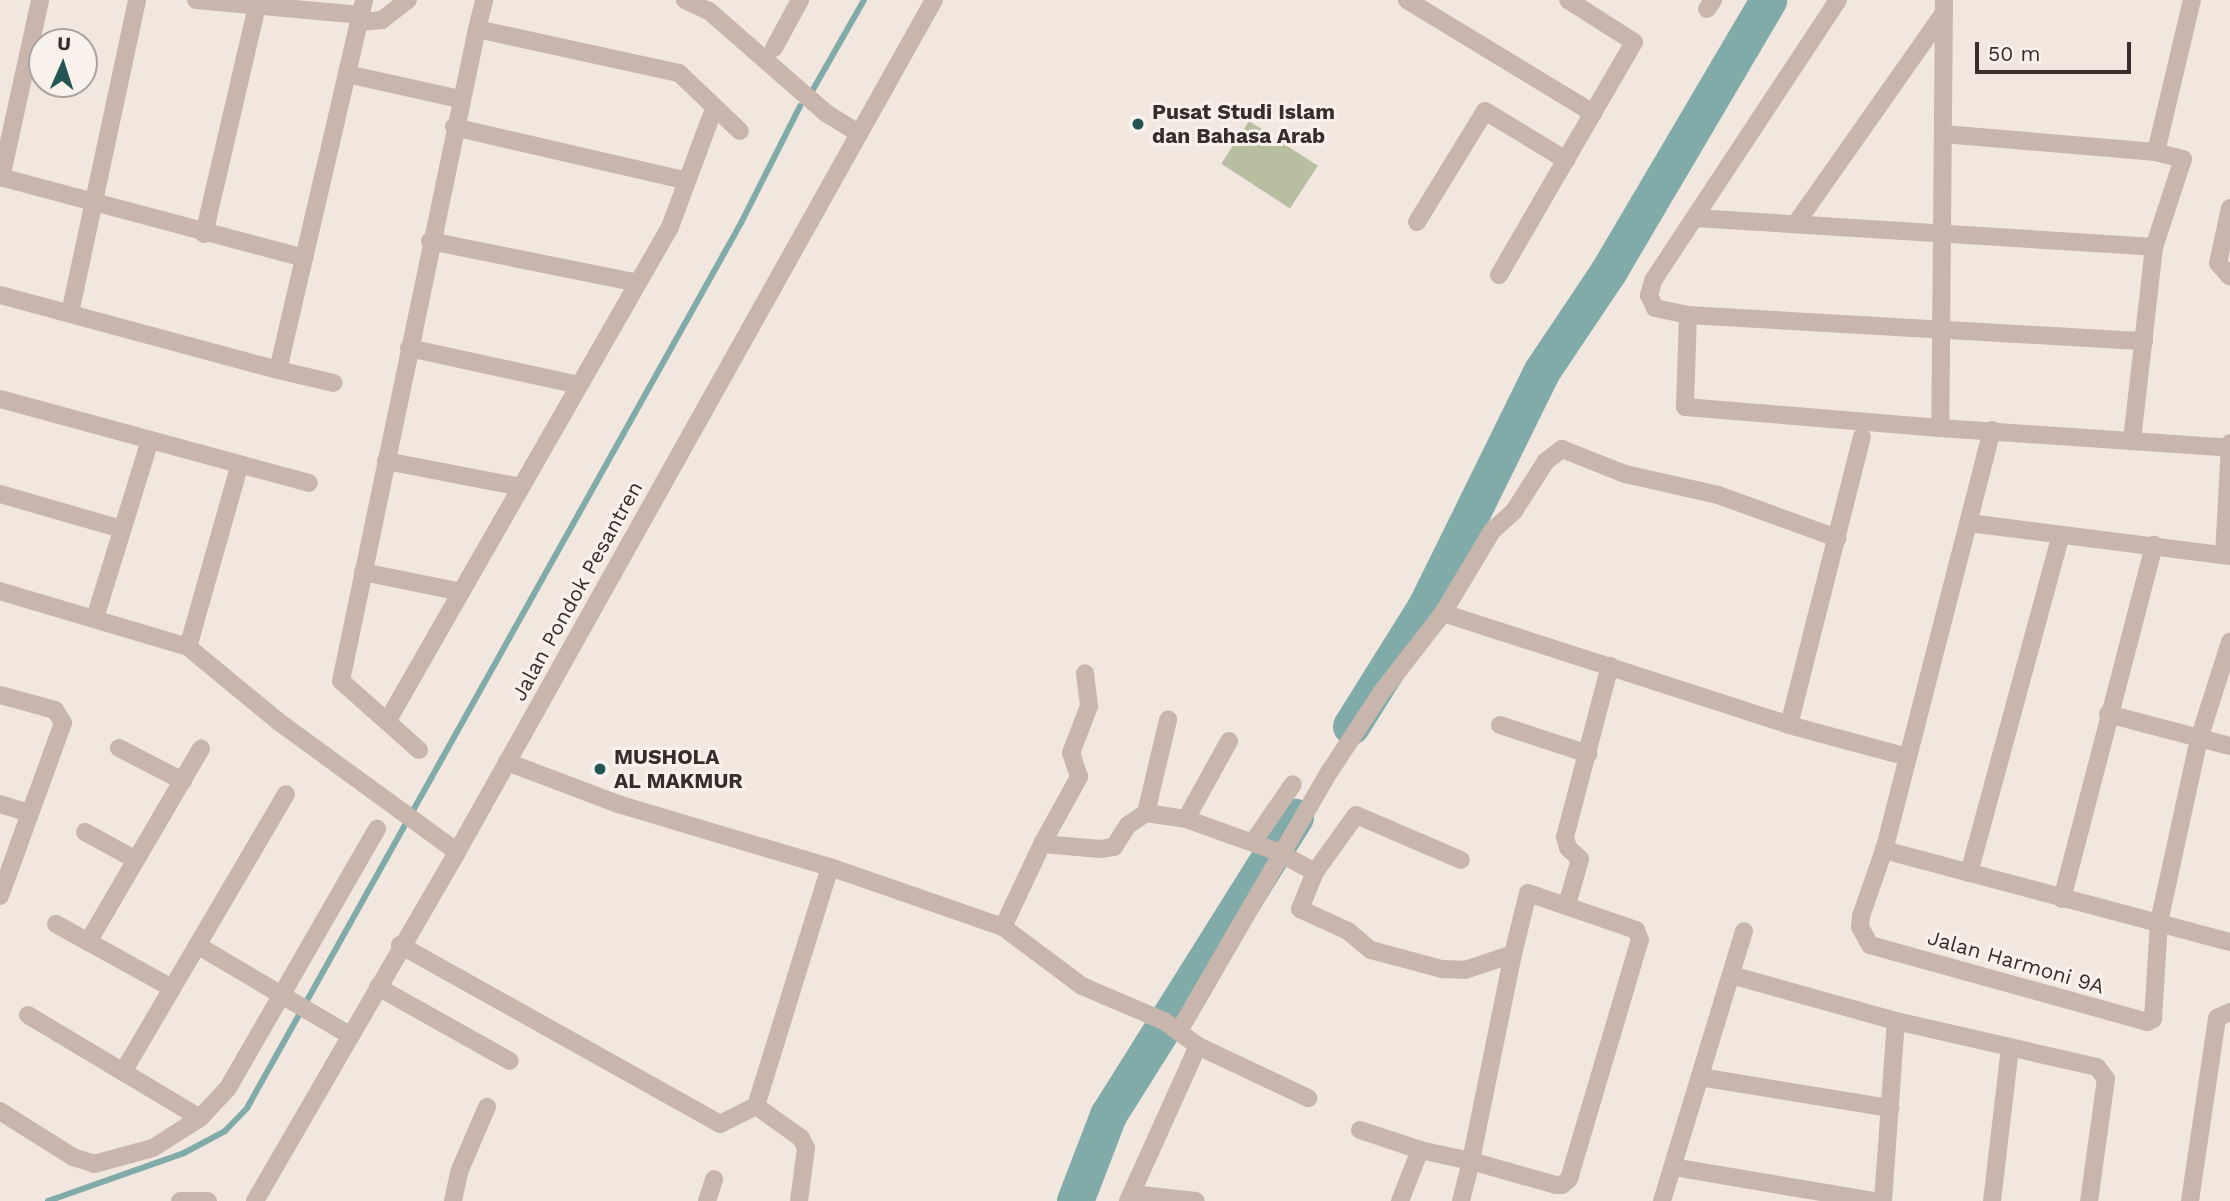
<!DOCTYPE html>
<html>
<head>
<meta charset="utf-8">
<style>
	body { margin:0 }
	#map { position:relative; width:2230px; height:1201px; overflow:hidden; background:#f1e7df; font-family:"Work Sans",sans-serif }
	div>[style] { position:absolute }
	.green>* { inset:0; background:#b8bfa1; transform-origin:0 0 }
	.stream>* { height:6px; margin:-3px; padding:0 3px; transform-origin:3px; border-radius:3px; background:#81aba8 }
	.river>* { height:37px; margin:-18.5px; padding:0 18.5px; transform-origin:18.5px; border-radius:18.5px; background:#81aba8 }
	.minor>* { height:18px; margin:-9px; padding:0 9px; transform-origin:9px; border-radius:9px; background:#c8b6ac }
	.tertiary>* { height:18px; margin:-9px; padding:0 9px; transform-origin:9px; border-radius:9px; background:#c8b6ac }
	.dots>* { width:19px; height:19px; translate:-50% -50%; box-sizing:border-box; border:4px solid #f9f1ec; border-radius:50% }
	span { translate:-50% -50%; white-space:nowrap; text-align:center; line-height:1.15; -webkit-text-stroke:6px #f9f1ec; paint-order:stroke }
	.poi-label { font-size:21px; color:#372d2a; font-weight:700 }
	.left { translate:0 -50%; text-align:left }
	.street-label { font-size:21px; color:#372d2a }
	.north { position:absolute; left:28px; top:28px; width:70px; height:70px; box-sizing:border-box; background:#f9f1ec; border:2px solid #aba39e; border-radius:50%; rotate:3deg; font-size:19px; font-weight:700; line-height:28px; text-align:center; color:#372d2a }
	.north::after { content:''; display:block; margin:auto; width:24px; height:32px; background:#245552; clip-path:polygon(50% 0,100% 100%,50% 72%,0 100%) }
	.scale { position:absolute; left:1975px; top:42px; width:156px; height:32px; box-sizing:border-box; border:4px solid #372d2a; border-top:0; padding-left:9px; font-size:21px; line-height:24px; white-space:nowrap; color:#372d2a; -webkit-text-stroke:5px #f9f1ec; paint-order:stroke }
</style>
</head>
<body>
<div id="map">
	<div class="green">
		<div style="left:1249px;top:121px;width:82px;height:51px;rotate:33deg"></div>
	</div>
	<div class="stream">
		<div style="left:811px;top:93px;width:107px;rotate:-60.3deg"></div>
		<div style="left:48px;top:1201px;width:144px;rotate:-19.4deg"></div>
		<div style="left:184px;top:1153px;width:47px;rotate:-28.2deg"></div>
		<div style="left:225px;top:1131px;width:32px;rotate:-46deg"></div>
		<div style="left:247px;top:1108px;width:1014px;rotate:-60.83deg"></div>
		<div style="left:741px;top:223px;width:131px;rotate:-63.2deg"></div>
	</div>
	<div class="river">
		<div style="left:1351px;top:726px;width:142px;rotate:-58deg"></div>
		<div style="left:1426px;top:606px;width:261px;rotate:-63.8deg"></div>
		<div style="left:1541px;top:372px;width:120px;rotate:-56.2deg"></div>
		<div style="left:1608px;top:272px;width:316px;rotate:-59.5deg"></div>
		<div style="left:1075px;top:1201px;width:92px;rotate:-69deg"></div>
		<div style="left:1108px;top:1115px;width:352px;rotate:-57.9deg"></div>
	</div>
	<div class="minor">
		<div style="left:196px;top:0;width:166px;rotate:5.2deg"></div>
		<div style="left:685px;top:0;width:26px;rotate:25deg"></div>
		<div style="left:709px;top:11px;width:155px;rotate:41.1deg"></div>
		<div style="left:826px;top:113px;width:39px;rotate:32deg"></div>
		<div style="left:1407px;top:0;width:218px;rotate:31.3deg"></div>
		<div style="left:1838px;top:0;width:336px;rotate:123.4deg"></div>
		<div style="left:1653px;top:281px;width:15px;rotate:106deg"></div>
		<div style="left:1649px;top:295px;width:14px;rotate:65deg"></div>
		<div style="left:1655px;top:308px;width:34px;rotate:12deg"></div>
		<div style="left:1688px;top:315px;width:457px;rotate:3.3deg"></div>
		<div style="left:1944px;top:0;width:428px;rotate:90.5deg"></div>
		<div style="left:1940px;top:428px;width:291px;rotate:3.9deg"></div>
		<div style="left:1707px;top:9px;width:11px;rotate:-56deg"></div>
		<div style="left:359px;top:22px;width:23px;rotate:-5deg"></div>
		<div style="left:382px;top:20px;width:33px;rotate:-38deg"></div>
		<div style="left:477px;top:29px;width:30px;rotate:-76deg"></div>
		<div style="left:774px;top:48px;width:55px;rotate:-61.6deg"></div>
		<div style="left:347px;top:74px;width:116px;rotate:12.5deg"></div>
		<div style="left:454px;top:127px;width:239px;rotate:13deg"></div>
		<div style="left:1943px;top:134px;width:214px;rotate:4.8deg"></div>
		<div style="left:2156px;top:152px;width:28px;rotate:15deg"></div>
		<div style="left:2183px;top:159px;width:93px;rotate:108.2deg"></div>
		<div style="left:2154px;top:247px;width:193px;rotate:96.5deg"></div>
		<div style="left:2156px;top:152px;width:156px;rotate:-76.7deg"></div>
		<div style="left:0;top:177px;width:315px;rotate:14.9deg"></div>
		<div style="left:1px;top:178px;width:182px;rotate:-77.6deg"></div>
		<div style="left:2230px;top:208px;width:56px;rotate:102.3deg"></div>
		<div style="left:2218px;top:263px;width:18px;rotate:49deg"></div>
		<div style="left:1695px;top:218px;width:460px;rotate:3.6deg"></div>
		<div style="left:1417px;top:222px;width:130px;rotate:-58.5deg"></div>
		<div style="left:1485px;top:111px;width:95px;rotate:31.2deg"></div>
		<div style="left:1797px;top:222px;width:254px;rotate:-54.9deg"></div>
		<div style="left:204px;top:234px;width:233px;rotate:-76.9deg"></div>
		<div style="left:430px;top:241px;width:212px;rotate:11.4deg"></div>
		<div style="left:1499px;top:275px;width:269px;rotate:-59.9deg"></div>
		<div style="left:1634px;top:42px;width:78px;rotate:-147.5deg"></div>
		<div style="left:0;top:295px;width:288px;rotate:15.1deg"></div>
		<div style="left:278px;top:370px;width:380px;rotate:-76.9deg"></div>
		<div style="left:70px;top:313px;width:320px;rotate:-77.9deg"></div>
		<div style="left:1688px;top:315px;width:92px;rotate:91.9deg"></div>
		<div style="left:1685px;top:407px;width:256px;rotate:4.7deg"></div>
		<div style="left:409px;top:348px;width:174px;rotate:12.3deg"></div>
		<div style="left:278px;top:370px;width:57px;rotate:13.1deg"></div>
		<div style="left:0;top:399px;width:320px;rotate:15.2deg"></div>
		<div style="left:1992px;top:430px;width:434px;rotate:104.4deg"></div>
		<div style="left:1884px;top:850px;width:358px;rotate:14.9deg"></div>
		<div style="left:386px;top:461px;width:137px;rotate:10.9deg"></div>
		<div style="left:239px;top:467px;width:187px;rotate:105.8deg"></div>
		<div style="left:188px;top:647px;width:118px;rotate:39.5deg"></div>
		<div style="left:279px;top:722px;width:220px;rotate:36.1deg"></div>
		<div style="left:0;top:494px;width:126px;rotate:16.1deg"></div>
		<div style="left:1969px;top:523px;width:263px;rotate:7.2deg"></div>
		<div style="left:2224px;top:555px;width:112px;rotate:-86.9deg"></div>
		<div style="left:363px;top:572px;width:100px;rotate:11.5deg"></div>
		<div style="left:0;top:591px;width:196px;rotate:16.6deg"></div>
		<div style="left:1443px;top:613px;width:96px;rotate:-59.1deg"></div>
		<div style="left:1492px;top:531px;width:30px;rotate:-42deg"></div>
		<div style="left:1514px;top:511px;width:59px;rotate:-57.4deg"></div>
		<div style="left:1546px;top:461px;width:20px;rotate:-37deg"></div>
		<div style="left:1562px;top:449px;width:68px;rotate:21.6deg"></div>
		<div style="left:1625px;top:474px;width:95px;rotate:12.7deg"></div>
		<div style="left:1718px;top:495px;width:127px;rotate:19.9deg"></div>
		<div style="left:95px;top:618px;width:186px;rotate:-72.8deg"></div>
		<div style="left:0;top:695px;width:57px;rotate:15.3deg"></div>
		<div style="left:55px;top:710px;width:15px;rotate:58deg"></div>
		<div style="left:63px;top:723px;width:184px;rotate:110deg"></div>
		<div style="left:2108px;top:714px;width:126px;rotate:14.7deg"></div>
		<div style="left:388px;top:720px;width:568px;rotate:-60.23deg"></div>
		<div style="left:670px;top:227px;width:126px;rotate:-69.6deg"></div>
		<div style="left:1500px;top:725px;width:93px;rotate:18.2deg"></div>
		<div style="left:1789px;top:725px;width:297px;rotate:-75.8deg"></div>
		<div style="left:119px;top:748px;width:72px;rotate:27.3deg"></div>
		<div style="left:419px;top:750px;width:104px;rotate:-138.5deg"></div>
		<div style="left:341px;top:681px;width:666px;rotate:-78.22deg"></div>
		<div style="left:477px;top:29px;width:207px;rotate:12.3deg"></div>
		<div style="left:679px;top:73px;width:84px;rotate:43.6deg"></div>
		<div style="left:507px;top:762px;width:119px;rotate:20.7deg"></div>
		<div style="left:618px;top:804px;width:221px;rotate:16.6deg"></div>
		<div style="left:830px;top:867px;width:183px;rotate:19.1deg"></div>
		<div style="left:1003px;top:927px;width:92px;rotate:-64.8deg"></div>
		<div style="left:1042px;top:844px;width:59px;rotate:4.8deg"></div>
		<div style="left:1101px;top:849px;width:13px;rotate:-9deg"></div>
		<div style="left:1114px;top:847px;width:26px;rotate:-58deg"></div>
		<div style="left:1128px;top:825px;width:22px;rotate:-34deg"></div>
		<div style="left:1146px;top:813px;width:40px;rotate:8.5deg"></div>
		<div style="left:1186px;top:819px;width:98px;rotate:19.7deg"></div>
		<div style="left:1278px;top:852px;width:42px;rotate:28.4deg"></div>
		<div style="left:1315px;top:872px;width:40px;rotate:112deg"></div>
		<div style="left:1300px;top:909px;width:53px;rotate:24.6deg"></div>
		<div style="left:1348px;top:931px;width:30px;rotate:40deg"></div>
		<div style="left:1371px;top:950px;width:73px;rotate:15deg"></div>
		<div style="left:1442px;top:969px;width:23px;rotate:2deg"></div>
		<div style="left:1465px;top:970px;width:51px;rotate:-18.4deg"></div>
		<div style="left:0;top:804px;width:30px;rotate:17deg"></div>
		<div style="left:1146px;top:813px;width:96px;rotate:-76.7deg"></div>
		<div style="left:1186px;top:819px;width:89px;rotate:-61.1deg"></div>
		<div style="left:85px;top:832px;width:58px;rotate:28.8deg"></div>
		<div style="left:1253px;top:842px;width:70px;rotate:-55.4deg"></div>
		<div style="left:1042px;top:844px;width:77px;rotate:-61.1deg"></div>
		<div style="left:1079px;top:777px;width:25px;rotate:-108deg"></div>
		<div style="left:1071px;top:753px;width:50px;rotate:-69deg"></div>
		<div style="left:1089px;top:706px;width:33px;rotate:-97deg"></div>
		<div style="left:1884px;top:850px;width:70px;rotate:109.2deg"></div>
		<div style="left:1861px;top:916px;width:11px;rotate:95deg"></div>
		<div style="left:1860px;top:927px;width:21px;rotate:61deg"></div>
		<div style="left:1870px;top:945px;width:288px;rotate:15.5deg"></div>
		<div style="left:2147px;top:1022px;width:7px;rotate:-27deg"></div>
		<div style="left:2153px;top:1019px;width:97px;rotate:-86.5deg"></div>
		<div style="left:2159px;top:922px;width:187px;rotate:-77.7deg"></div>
		<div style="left:2199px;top:739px;width:102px;rotate:-72.3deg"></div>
		<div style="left:1315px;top:872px;width:70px;rotate:-54.3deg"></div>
		<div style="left:1356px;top:815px;width:114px;rotate:23.2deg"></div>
		<div style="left:1969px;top:873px;width:350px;rotate:-74.8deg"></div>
		<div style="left:2062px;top:899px;width:366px;rotate:-75.4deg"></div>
		<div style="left:1567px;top:905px;width:48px;rotate:-74.2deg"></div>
		<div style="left:1580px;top:859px;width:16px;rotate:-137deg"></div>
		<div style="left:1568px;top:848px;width:11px;rotate:-105deg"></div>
		<div style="left:1565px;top:837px;width:177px;rotate:-75.3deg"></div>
		<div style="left:56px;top:924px;width:132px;rotate:28.9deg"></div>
		<div style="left:1003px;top:927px;width:99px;rotate:36.8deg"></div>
		<div style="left:1082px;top:986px;width:89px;rotate:23.1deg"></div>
		<div style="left:1164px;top:1021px;width:42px;rotate:36.3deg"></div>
		<div style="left:1198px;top:1046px;width:122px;rotate:25.3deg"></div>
		<div style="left:88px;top:942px;width:224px;rotate:-59.7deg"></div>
		<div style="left:197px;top:945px;width:177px;rotate:30.6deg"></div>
		<div style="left:400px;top:945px;width:367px;rotate:29.2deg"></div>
		<div style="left:720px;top:1124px;width:40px;rotate:-26.6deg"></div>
		<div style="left:756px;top:1106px;width:250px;rotate:-72.8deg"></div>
		<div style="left:1731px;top:975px;width:171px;rotate:15.6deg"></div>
		<div style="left:1896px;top:1021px;width:206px;rotate:12.9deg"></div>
		<div style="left:2097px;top:1067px;width:15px;rotate:53deg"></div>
		<div style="left:2106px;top:1079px;width:123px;rotate:97.9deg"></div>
		<div style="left:378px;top:987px;width:151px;rotate:29.3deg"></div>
		<div style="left:28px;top:1015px;width:200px;rotate:30.9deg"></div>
		<div style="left:1179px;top:1031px;width:301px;rotate:-59.9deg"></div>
		<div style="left:1330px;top:771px;width:93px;rotate:-56.8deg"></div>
		<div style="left:1381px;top:693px;width:101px;rotate:-52.2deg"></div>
		<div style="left:1443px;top:613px;width:364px;rotate:17.9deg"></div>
		<div style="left:1789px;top:725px;width:119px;rotate:15.1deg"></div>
		<div style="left:123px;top:1072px;width:322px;rotate:-59.6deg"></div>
		<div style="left:1700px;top:1077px;width:193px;rotate:9.3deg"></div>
		<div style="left:756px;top:1106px;width:55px;rotate:35.4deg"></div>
		<div style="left:801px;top:1138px;width:11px;rotate:63deg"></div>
		<div style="left:806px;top:1148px;width:53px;rotate:97.5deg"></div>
		<div style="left:0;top:1111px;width:86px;rotate:32.2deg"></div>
		<div style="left:73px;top:1157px;width:22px;rotate:18deg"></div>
		<div style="left:94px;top:1164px;width:61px;rotate:-15.2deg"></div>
		<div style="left:153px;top:1148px;width:56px;rotate:-32.6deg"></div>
		<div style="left:200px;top:1118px;width:41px;rotate:-47deg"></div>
		<div style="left:228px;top:1088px;width:299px;rotate:-60.1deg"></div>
		<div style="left:1360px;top:1130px;width:63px;rotate:18.4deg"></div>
		<div style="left:1420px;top:1150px;width:52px;rotate:12.2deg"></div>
		<div style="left:1471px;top:1161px;width:88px;rotate:15.8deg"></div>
		<div style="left:1556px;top:1185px;width:6px"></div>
		<div style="left:1562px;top:1185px;width:9px;rotate:-41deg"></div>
		<div style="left:1569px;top:1179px;width:249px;rotate:-73.5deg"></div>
		<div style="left:1640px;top:940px;width:11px;rotate:-112deg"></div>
		<div style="left:1636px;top:930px;width:114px;rotate:-161.1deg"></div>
		<div style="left:1528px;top:893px;width:63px;rotate:103.8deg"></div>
		<div style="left:1513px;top:954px;width:211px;rotate:101.5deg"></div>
		<div style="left:1471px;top:1161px;width:41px;rotate:104deg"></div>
		<div style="left:1673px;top:1167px;width:203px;rotate:9.6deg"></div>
		<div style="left:1132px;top:1194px;width:64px;rotate:6.2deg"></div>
		<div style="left:180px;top:1201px;width:28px"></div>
		<div style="left:453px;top:1201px;width:30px;rotate:-78deg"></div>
		<div style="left:459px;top:1172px;width:71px;rotate:-66.7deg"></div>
		<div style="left:707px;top:1201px;width:23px;rotate:-72deg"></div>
		<div style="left:1128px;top:1201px;width:170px;rotate:-65.7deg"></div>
		<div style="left:1400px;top:1201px;width:55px;rotate:-68.6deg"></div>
		<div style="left:1662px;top:1201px;width:282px;rotate:-73.1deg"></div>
		<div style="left:1883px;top:1201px;width:180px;rotate:-85.9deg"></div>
		<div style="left:1992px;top:1201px;width:154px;rotate:-83.3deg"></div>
		<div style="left:2190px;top:1201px;width:185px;rotate:-81.6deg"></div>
		<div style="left:2217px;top:1018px;width:14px;rotate:-25deg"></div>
	</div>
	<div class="tertiary">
		<div style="left:255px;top:1201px;width:403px;rotate:-59.9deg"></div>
		<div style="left:457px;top:852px;width:976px;rotate:-60.76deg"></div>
	</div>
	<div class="dots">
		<div style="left:1138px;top:124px;background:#245552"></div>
		<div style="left:600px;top:769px;background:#245552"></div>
	</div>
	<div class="poi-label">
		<span class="left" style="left:1152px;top:124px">Pusat Studi Islam<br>dan Bahasa Arab</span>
		<span class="left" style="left:614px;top:769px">MUSHOLA<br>AL MAKMUR</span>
	</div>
	<div class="street-label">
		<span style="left:577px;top:591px;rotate:-61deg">Jalan Pondok Pesantren</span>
		<span style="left:2016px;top:962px;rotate:16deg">Jalan Harmoni 9A</span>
	</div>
	<div class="north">U</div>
	<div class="scale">50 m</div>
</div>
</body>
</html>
